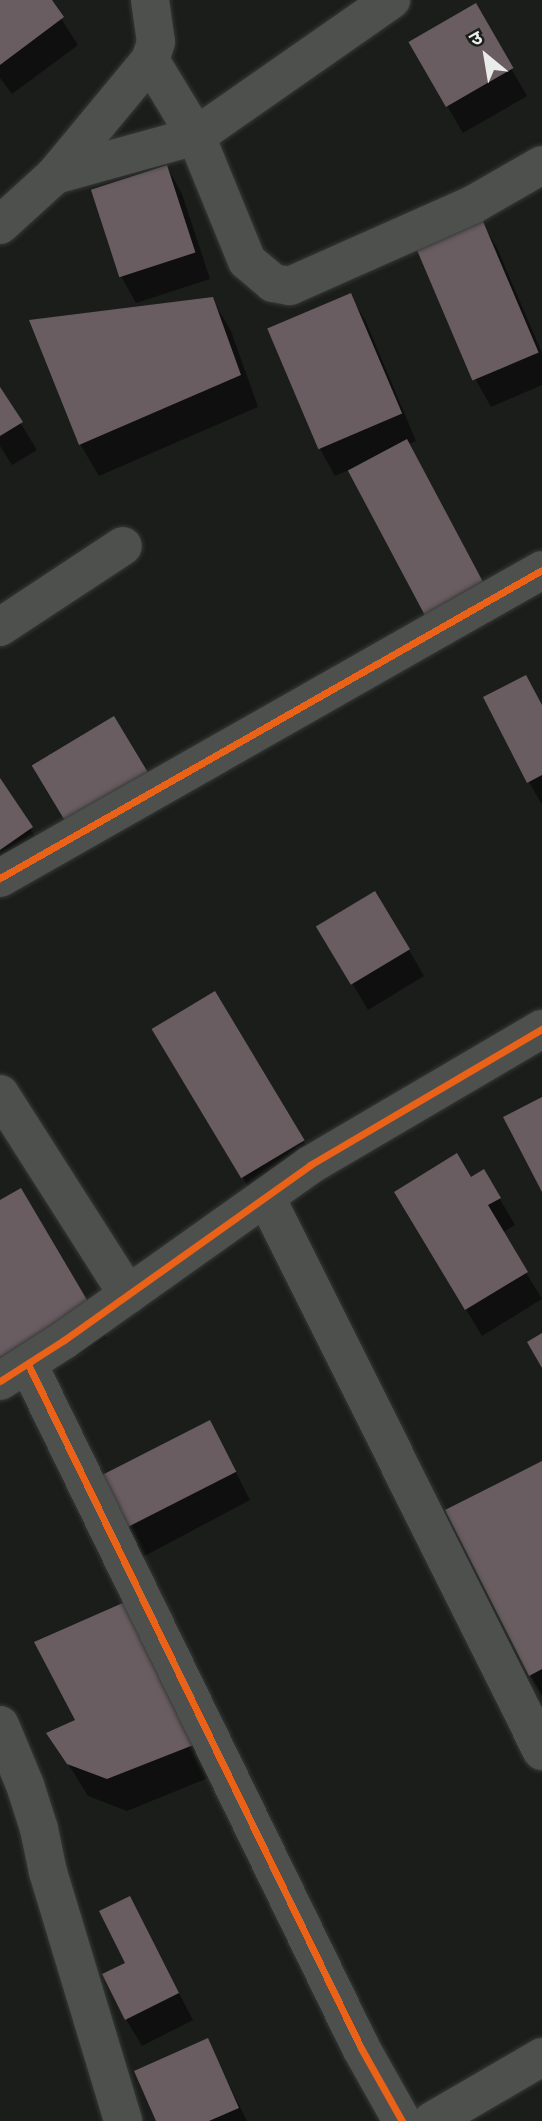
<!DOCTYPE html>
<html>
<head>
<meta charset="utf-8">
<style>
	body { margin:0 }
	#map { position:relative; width:542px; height:2121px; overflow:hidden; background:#1b1d1b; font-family:"Public Sans","Noto Sans Devanagari",sans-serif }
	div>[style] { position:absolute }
	.shadow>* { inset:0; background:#0007; transform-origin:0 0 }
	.building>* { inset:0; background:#695d62; transform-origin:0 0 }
	.roads { filter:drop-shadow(0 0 2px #363836) drop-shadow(0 0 2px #363836) }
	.minor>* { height:38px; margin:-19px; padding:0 19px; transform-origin:19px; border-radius:19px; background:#4e504e }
	.cycleway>* { height:7px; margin:-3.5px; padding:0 3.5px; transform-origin:3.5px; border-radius:3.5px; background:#ea6118 }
	span { translate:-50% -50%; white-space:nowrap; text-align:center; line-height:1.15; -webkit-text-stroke:7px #1a1e1a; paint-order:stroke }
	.north { position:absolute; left:451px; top:21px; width:70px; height:70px; -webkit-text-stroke:5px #1a1e1a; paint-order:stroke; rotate:330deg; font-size:19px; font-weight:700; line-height:28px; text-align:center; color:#e9ece9 }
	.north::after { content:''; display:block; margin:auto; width:24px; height:32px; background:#e9ece9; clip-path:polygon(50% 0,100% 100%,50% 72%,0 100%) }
</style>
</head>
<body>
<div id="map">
	<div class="shadow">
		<div style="clip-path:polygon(0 0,49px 0,78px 45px,12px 94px,0 78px)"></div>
		<div style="left:475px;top:6px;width:104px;height:74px;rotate:60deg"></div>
		<div style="clip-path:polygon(167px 167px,182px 194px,210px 279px,136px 303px,121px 276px)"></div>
		<div style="clip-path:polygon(481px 221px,497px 248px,542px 353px,542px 385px,491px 407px,476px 380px,419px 248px)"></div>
		<div style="clip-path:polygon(350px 295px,366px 322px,416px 441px,335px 476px,320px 449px)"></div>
		<div style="clip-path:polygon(212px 299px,231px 331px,258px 407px,99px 476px,80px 444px,31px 322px)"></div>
		<div style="clip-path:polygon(0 390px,37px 450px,12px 465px,0 446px)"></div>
		<div style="clip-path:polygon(542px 706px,542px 805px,529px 782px)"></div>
		<div style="clip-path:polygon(0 781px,50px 860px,0 894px)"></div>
		<div style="clip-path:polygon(319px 927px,409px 950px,424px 976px,368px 1010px)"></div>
		<div style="left:215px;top:994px;width:202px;height:71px;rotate:59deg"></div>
		<div style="clip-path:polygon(484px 1172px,515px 1225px,502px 1233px,542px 1299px,482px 1336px,411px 1219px)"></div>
		<div style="clip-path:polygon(21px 1190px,107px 1338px,0 1401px,0 1202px)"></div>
		<div style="clip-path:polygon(224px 1449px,250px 1500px,137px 1560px,122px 1533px)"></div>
		<div style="clip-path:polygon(542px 1463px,542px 1695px,530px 1675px)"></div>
		<div style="clip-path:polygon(125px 1604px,213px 1776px,127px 1811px,88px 1796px,49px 1733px,78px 1721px)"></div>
		<div style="clip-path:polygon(129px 1898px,193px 2020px,142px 2046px,126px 2019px)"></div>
		<div style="clip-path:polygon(207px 2040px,247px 2121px,158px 2121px)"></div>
	</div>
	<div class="building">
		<div style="clip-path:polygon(0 0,52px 0,64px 17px,0 65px)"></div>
		<div style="left:476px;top:3px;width:75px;height:78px;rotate:60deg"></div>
		<div style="left:167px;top:165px;width:92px;height:80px;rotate:72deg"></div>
		<div style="left:482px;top:219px;width:145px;height:72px;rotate:67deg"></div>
		<div style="left:351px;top:293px;width:131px;height:91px;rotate:67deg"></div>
		<div style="clip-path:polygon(213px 297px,241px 375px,79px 445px,29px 320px)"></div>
		<div style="clip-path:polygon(0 387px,23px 422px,0 436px)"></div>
		<div style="left:407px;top:439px;width:166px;height:67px;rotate:62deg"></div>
		<div style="clip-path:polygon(526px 675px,542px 705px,542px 775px,527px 783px,483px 697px)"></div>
		<div style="left:114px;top:716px;width:66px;height:96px;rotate:59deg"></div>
		<div style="clip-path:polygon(0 778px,33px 827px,0 850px)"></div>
		<div style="left:375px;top:891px;width:68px;height:69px;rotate:59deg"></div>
		<div style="left:215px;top:991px;width:174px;height:74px;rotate:59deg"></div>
		<div style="clip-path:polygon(542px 1097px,542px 1192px,503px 1117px)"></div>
		<div style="clip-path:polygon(457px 1153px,471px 1177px,484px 1169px,501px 1198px,488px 1205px,528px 1272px,465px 1310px,394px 1192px)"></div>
		<div style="clip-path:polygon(21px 1188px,90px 1305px,0 1358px,0 1200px)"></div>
		<div style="clip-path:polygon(542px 1333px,542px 1368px,527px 1342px)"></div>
		<div style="left:210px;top:1420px;width:58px;height:132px;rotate:63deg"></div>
		<div style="clip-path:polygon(542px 1461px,542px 1669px,529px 1676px,445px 1510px)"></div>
		<div style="clip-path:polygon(125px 1602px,196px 1744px,107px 1779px,67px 1764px,46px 1733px,75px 1720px,34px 1642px)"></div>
		<div style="clip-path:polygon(130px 1896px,179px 1993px,125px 2020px,102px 1974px,125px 1963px,99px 1911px)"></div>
		<div style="clip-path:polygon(208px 2038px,239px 2108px,209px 2121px,156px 2121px,134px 2071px)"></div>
	</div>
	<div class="roads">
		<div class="minor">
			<div style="left:150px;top:0;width:42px;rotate:81.9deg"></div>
			<div style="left:156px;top:42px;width:19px;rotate:108deg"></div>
			<div style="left:150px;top:60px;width:89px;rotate:58.8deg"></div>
			<div style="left:196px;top:136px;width:135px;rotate:67.8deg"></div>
			<div style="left:247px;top:261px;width:34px;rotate:40deg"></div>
			<div style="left:273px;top:283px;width:17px;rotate:10deg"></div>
			<div style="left:290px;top:286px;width:201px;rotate:-24deg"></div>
			<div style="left:474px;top:204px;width:78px;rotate:-29.8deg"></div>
			<div style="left:55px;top:175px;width:146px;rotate:-15.5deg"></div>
			<div style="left:196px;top:136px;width:238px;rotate:-34.9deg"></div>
			<div style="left:0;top:225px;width:74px;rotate:-42.3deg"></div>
			<div style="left:55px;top:175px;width:149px;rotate:-50.4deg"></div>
			<div style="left:0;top:627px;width:147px;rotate:-33.4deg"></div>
			<div style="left:0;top:878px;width:623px;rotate:-29.61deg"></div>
			<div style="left:0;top:1094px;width:238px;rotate:57.5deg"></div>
			<div style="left:266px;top:1197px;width:619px;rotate:63.52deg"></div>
			<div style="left:28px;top:1364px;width:761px;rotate:64.04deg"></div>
			<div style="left:361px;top:2048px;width:84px;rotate:60.7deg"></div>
			<div style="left:0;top:1381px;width:76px;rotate:-32.6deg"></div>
			<div style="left:64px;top:1340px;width:302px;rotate:-35.4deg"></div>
			<div style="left:310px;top:1165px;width:269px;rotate:-30.4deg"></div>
			<div style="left:0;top:1725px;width:65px;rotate:67.4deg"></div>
			<div style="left:25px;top:1785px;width:46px;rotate:72.3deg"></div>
			<div style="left:39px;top:1829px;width:44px;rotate:78.2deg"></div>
			<div style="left:48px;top:1872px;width:260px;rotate:73.2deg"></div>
			<div style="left:432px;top:2121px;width:127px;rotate:-30.2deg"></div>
		</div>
	</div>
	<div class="cycleway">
		<div style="left:0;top:878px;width:623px;rotate:-29.61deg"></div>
		<div style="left:28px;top:1364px;width:761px;rotate:64.04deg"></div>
		<div style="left:361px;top:2048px;width:84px;rotate:60.7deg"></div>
		<div style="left:0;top:1381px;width:76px;rotate:-32.6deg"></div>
		<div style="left:64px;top:1340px;width:302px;rotate:-35.4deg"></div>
		<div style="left:310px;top:1165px;width:269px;rotate:-30.4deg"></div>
	</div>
	<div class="north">उ</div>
</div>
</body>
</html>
